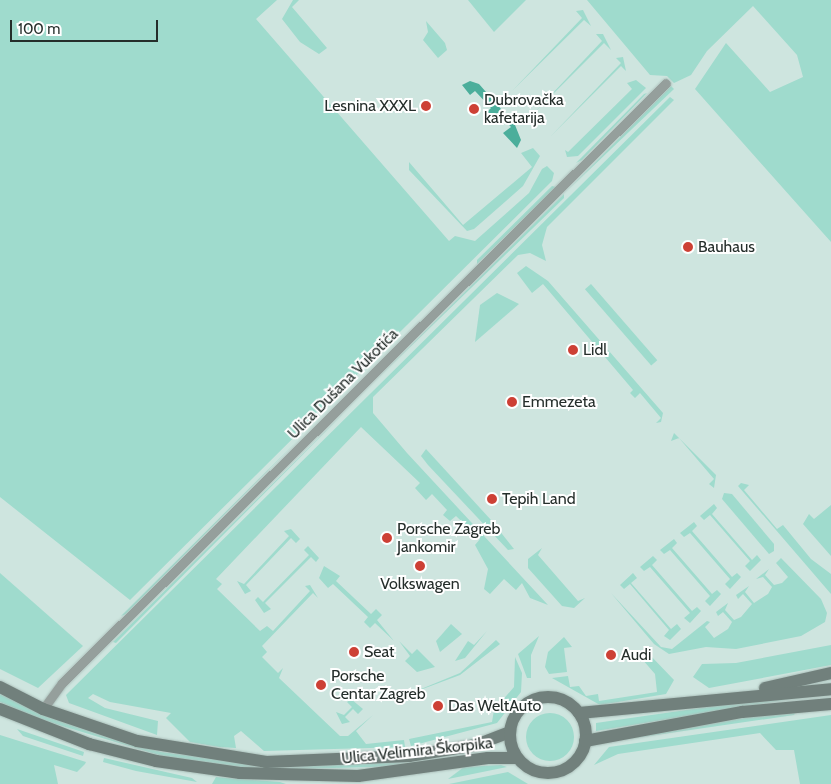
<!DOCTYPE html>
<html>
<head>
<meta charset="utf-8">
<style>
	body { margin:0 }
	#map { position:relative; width:831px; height:784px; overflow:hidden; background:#cee5df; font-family:Cabin,sans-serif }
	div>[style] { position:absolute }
	.green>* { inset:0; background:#9fdbcd; transform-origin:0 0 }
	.round { border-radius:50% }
	.water>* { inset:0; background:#4bae9b }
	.roads { filter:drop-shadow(0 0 1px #acc0bb) drop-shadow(0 0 1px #acc0bb) }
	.street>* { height:9px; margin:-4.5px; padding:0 4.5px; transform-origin:4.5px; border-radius:4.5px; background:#959f9c }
	.secondary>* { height:12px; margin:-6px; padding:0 6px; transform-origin:6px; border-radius:6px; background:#71807c }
	.secondary>.ring { margin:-6px; padding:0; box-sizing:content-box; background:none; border:12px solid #71807c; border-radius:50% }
	.dots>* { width:14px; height:14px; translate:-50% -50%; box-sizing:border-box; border:2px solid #fff; border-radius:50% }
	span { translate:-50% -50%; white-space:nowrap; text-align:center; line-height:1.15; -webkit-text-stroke:4px #fff; paint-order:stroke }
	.poi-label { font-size:16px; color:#252e2b }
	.left { translate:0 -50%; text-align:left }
	.right { translate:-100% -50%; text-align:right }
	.street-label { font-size:16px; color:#252e2b }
	.scale { position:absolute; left:10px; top:20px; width:148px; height:22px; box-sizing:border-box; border:2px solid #252e2b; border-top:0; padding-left:6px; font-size:15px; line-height:18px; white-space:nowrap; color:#252e2b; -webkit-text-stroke:4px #fff; paint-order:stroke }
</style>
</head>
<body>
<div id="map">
	<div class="green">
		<div style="clip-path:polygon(0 0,277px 0,256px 19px,449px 241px,455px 236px,475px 241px,529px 193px,542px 169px,547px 166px,554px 173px,552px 181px,130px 600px,0 497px)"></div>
		<div style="clip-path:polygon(293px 0,299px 0,292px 7px,327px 48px,319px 54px,300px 42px,282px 19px)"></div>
		<div style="clip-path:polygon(468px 0,526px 0,494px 32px)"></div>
		<div style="clip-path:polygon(587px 0,831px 0,831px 242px,695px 89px,726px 43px,770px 92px,803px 77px,797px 55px,753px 6px,707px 51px,691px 75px,674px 83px,667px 76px,650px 75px)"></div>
		<div style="clip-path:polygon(583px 10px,591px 26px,584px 20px,512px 91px,582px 18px,576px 11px)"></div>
		<div style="clip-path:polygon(426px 21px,445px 43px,447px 50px,438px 58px,423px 40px,428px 32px)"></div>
		<div style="clip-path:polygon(596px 34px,603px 34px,611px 50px,604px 43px,532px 115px,602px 41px)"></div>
		<div style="clip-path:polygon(623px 57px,626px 71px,621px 66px,550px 137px,621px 63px,616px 58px)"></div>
		<div style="clip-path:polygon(636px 80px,646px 88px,578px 156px,567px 157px,565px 150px,568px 152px,632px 89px,627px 83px)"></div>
		<div style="clip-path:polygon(671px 86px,674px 89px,568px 190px)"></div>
		<div style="clip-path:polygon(647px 93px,582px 160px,576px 163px,644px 94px)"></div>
		<div style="clip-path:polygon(670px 97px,674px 100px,547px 227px,542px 245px,546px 261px,530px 253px,518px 255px,373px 397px,373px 413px,407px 453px,548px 605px,530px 598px,522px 583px,516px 590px,504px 579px,490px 594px,484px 589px,488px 569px,475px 545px,480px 539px,456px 516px,450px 521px,443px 515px,447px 510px,432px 494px,426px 500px,415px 488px,420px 483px,361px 427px,216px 579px,222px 584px,217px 589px,260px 631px,267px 626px,273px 631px,310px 591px,305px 586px,310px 585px,318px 598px,313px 593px,262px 646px,267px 652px,262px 657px,278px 673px,283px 668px,279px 678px,340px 736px,348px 736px,373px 715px,356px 731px,366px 744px,404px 740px,405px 747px,264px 751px,241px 731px,234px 736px,236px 748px,219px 747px,190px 742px,166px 718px,171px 713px,110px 702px,93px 694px,88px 698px,105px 708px,158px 721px,157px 735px,69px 703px,66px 695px)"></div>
		<div style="clip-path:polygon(533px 148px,540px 156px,523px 186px,474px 229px,467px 231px,409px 170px,409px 162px,463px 225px,532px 167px,521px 153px)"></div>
		<div style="clip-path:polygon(552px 186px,556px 187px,477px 264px,477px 260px)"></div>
		<div style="clip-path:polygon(564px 194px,564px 198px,377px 379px)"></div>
		<div style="clip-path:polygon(526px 266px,548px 281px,663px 413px,661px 422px,656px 423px,661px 418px,640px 393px,635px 398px,630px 393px,633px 390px,543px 284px,532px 293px,517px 273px)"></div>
		<div style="left:591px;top:284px;width:101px;height:8px;rotate:49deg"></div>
		<div style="clip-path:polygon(497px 293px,519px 304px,475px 342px,480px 305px)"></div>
		<div style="clip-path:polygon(346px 411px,116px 643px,113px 642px)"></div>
		<div style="clip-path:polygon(674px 433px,716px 475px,714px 488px,709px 484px,714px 479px,679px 438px,671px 441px)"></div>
		<div style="clip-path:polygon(299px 439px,126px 614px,121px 616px)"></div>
		<div style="clip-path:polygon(426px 449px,491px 520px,514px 549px,508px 550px,428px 465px,421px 456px)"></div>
		<div style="clip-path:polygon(741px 483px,749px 485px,744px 490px,777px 529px,783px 525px,811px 559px,831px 574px,831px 594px,738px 486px)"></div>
		<div style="clip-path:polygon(724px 493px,732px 494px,774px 544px,774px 551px,769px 554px,722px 499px)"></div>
		<div style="clip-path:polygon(714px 504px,717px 508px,712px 514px,752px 560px,757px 555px,761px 560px,750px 571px,745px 566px,750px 561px,710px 515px,704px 520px,700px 516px)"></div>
		<div style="clip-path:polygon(831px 505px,831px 556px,803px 524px,809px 514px,814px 519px)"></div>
		<div style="clip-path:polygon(694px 522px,697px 526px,692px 531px,732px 577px,737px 573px,741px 577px,730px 589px,725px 584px,730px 579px,690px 533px,684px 537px,680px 533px)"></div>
		<div style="clip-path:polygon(291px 529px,300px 539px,296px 543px,291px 538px,246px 585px,251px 591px,245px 594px,237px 581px,244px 584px,289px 536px,284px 531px)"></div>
		<div style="clip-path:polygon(674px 539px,677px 543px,672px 548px,712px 594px,717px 590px,721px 594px,710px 606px,705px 601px,710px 596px,670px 550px,664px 554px,660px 550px)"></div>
		<div style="clip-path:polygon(308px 546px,319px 558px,316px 562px,311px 557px,265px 603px,271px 609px,264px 613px,255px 600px,258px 597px,263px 602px,309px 555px,304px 550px)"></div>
		<div style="clip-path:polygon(542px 548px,538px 555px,578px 601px,585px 598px,574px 608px,562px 606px,528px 568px,528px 559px)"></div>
		<div style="clip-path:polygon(653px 556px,657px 560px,652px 565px,692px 611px,697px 607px,701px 611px,690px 623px,684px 618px,690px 613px,650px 567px,644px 571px,640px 567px)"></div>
		<div style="clip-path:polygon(781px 558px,821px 599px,827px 613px,825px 622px,801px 636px,736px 649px,706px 647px,669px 654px,654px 644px,611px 593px,661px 647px,672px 649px,707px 621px,710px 622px,705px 627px,714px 638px,728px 629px,732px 622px,723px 612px,718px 616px,716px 612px,728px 603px,725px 610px,734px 620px,741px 617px,752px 604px,743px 594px,738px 599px,736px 595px,749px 586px,745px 592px,754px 603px,768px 594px,772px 587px,763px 577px,756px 579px,769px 569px,765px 575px,774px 585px,782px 583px,788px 577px,776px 563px)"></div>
		<div style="clip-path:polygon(324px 566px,340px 576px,336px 581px,371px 614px,376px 609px,382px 615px,377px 620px,394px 641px,375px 623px,370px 628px,364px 622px,368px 617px,333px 584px,328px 588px,319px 578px)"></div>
		<div style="clip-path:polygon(0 573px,83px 646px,38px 688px,0 669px)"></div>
		<div style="clip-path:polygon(633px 573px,637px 578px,631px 583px,671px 629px,677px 624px,681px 629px,670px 640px,664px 636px,669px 630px,630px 584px,624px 589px,620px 585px)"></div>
		<div style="clip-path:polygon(451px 624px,462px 634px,440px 652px,436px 641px)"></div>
		<div style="clip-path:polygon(487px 631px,465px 658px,455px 661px,468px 641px,474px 645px)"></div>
		<div style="clip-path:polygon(539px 636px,531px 655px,531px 678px,527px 678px,518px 654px)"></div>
		<div style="clip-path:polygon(564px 637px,572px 647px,564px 648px,567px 672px,549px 674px,545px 667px,548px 652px)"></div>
		<div style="clip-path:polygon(496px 640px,500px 644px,460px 675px,404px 696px,460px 673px)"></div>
		<div style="clip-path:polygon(399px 641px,412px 654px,417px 649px,435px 667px,417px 672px,405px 661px,410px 656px)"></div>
		<div style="clip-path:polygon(831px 645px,831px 665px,709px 688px,693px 677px,702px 664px,736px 663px)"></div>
		<div style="clip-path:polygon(649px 654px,674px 680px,666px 694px,600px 705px,552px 678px,568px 676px,570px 687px,579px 686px,586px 696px,598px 694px,599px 701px,657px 692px,655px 674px,642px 659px)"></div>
		<div style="clip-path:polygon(515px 657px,522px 673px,521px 692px,497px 723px,411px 746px,409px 739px,492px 722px,494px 710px,514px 687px)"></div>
		<div style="clip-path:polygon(0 694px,49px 717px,161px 752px,283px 767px,405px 762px,405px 766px,261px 770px,162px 756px,39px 719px,0 702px)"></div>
		<div style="clip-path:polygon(784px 696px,785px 700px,596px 731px,596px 723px)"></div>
		<div style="clip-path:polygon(351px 699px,363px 709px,358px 714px,353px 709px,345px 717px,350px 722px,342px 724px,336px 712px,344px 715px,352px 707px,347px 702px)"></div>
		<div style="clip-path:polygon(796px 712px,794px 715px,615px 741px,760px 715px)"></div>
		<div class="round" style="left:526px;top:713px;width:48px;height:48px"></div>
		<div style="clip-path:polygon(831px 715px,831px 784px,800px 784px,794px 750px,776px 750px,760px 733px,618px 754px,594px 765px,609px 747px)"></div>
		<div style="clip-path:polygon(17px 729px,84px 752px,83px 756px,23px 736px)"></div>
		<div style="clip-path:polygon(0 735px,86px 762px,85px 764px,77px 772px,54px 765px,58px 784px,0 784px)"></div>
		<div style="clip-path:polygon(104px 758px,192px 778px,197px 782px,136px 771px,103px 762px)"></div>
		<div style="clip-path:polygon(501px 765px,507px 767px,448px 779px,464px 767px)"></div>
		<div style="clip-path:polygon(508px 772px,528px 784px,449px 784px)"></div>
		<div style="clip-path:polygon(216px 777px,280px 782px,286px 784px,212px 784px)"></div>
	</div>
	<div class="water">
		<div style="clip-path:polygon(470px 81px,479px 84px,515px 125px,521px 140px,517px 148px,503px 133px,511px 127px,498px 113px,492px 120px,486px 113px,491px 108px,475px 91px,470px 95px,462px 85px)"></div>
	</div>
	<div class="roads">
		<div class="street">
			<div style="left:43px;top:709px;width:32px;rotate:-54deg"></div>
			<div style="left:62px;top:683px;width:851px;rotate:-44.81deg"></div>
		</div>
		<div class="secondary">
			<div style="left:0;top:687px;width:48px;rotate:27.1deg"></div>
			<div style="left:43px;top:709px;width:99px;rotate:18.8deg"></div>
			<div style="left:137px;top:741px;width:131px;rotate:9.2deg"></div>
			<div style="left:266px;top:762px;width:143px;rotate:-2.4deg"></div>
			<div style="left:409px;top:756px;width:68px;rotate:-9.3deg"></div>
			<div style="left:476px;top:745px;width:36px;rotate:-21deg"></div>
			<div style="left:765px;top:688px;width:68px;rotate:-12.8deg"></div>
			<div class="ring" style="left:510px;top:697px;width:64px;height:64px"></div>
			<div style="left:0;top:709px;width:96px;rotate:21.5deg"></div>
			<div style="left:89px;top:744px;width:69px;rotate:14.2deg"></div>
			<div style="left:156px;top:761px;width:85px;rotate:8.1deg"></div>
			<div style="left:240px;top:773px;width:118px;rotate:1.5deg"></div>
			<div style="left:358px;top:776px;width:131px;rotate:-7.9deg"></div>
			<div style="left:488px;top:758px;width:29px"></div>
			<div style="left:579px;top:713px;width:253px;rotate:-5.4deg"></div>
			<div style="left:585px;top:741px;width:160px;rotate:-10.5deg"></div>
			<div style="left:742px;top:712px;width:89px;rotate:-5.1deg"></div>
		</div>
	</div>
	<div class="dots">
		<div style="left:426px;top:106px;background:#cd4035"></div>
		<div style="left:474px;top:109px;background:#cd4035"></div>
		<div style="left:688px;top:247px;background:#cd4035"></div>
		<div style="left:573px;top:350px;background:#cd4035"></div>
		<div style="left:512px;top:402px;background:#cd4035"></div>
		<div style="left:492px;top:499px;background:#cd4035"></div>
		<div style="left:387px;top:538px;background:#cd4035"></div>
		<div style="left:420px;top:566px;background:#cd4035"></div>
		<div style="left:354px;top:652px;background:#cd4035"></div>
		<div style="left:611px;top:655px;background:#cd4035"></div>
		<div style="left:321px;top:685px;background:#cd4035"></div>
		<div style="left:438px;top:706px;background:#cd4035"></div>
	</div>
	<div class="poi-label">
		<span class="left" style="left:484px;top:109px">Dubrovačka<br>kafetarija</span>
		<span class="right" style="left:416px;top:106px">Lesnina XXXL</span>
		<span class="left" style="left:698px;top:247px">Bauhaus</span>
		<span class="left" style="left:583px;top:350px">Lidl</span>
		<span class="left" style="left:522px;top:402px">Emmezeta</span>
		<span class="left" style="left:502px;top:499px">Tepih Land</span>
		<span class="left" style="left:397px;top:538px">Porsche Zagreb<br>Jankomir</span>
		<span style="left:420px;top:584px">Volkswagen</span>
		<span class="left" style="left:364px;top:652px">Seat</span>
		<span class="left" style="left:621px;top:655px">Audi</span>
		<span class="left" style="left:331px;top:685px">Porsche<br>Centar Zagreb</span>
		<span class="left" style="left:448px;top:706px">Das WeltAuto</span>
	</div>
	<div class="street-label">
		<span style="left:343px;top:384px;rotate:-45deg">Ulica Dušana Vukotića</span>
		<span style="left:417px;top:751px;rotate:-6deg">Ulica Velimira Škorpika</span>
	</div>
	<div class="scale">100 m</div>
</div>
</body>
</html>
